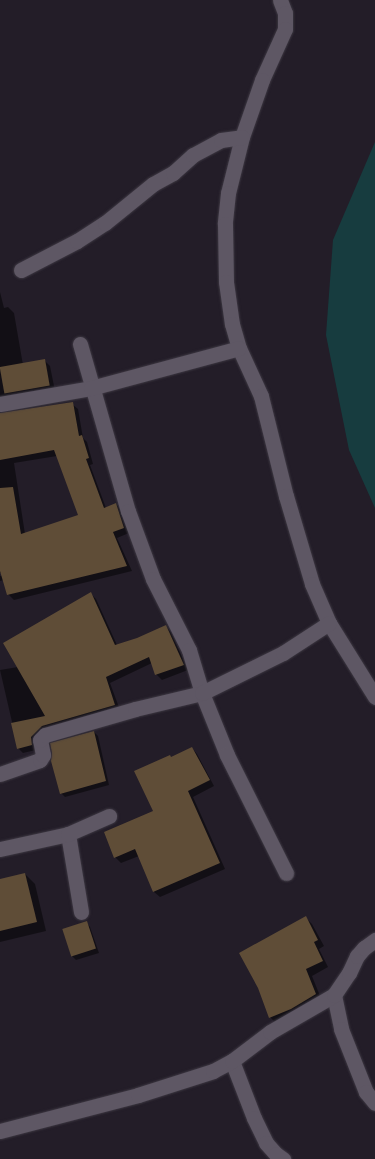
<!DOCTYPE html>
<html>
<head>
<meta charset="utf-8">
<style>
	body { margin:0 }
	#map { position:relative; width:375px; height:1159px; overflow:hidden; background:#231d28; font-family:Mulish,sans-serif }
	div>[style] { position:absolute }
	.water>* { inset:0; background:#173c3f }
	.shadow>* { inset:0; background:#0007 }
	.building>* { inset:0; background:#5f4d37; transform-origin:0 0 }
	.roads { filter:drop-shadow(0 0 1px #3d3842) drop-shadow(0 0 1px #3d3842) }
	.minor>* { height:15px; margin:-7.5px; padding:0 7.5px; transform-origin:7.5px; border-radius:7.5px; background:#5e5764 }
	span { translate:-50% -50%; white-space:nowrap; text-align:center; line-height:1.15; -webkit-text-stroke:4.5px #231d28; paint-order:stroke }
</style>
</head>
<body>
<div id="map">
	<div class="water">
		<div style="clip-path:polygon(375px 142px,375px 508px,349px 450px,326px 335px,333px 240px)"></div>
	</div>
	<div class="shadow">
		<div style="clip-path:polygon(0 292px,4px 308px,8px 307px,14px 313px,23px 365px,45px 361px,50px 366px,55px 391px,0 403px)"></div>
		<div style="clip-path:polygon(evenodd,72px 404px,78px 409px,83px 438px,87px 442px,93px 464px,90px 465px,106px 508px,116px 504px,121px 510px,129px 533px,117px 538px,132px 571px,14px 600px,8px 594px,4px 580px,0 581px,0 576px,7px 574px,7px 571px,0 573px,0 414px,72px 404px,57px 456px,79px 516px,25px 534px,14px 463px,57px 456px)"></div>
		<div style="clip-path:polygon(91px 594px,96px 599px,117px 645px,138px 639px,165px 626px,171px 632px,188px 670px,162px 680px,156px 674px,152px 663px,110px 683px,120px 710px,47px 731px,36px 750px,23px 753px,18px 748px,0 670px,18px 667px)"></div>
		<div style="clip-path:polygon(94px 732px,98px 736px,109px 785px,65px 797px,61px 793px)"></div>
		<div style="clip-path:polygon(192px 748px,197px 754px,214px 786px,193px 797px,225px 869px,160px 897px,154px 892px,139px 856px,121px 863px,115px 857px,155px 812px,172px 758px)"></div>
		<div style="clip-path:polygon(25px 874px,35px 884px,46px 931px,0 942px,0 880px)"></div>
		<div style="clip-path:polygon(306px 918px,312px 924px,324px 946px,319px 949px,328px 967px,312px 976px,322px 1001px,276px 1023px,270px 1017px)"></div>
		<div style="clip-path:polygon(87px 923px,90px 927px,99px 953px,76px 960px,72px 956px)"></div>
	</div>
	<div class="building">
		<div style="left:45px;top:359px;width:27px;height:46px;rotate:80deg"></div>
		<div style="clip-path:polygon(73px 402px,79px 436px,82px 435px,89px 458px,86px 459px,104px 508px,116px 503px,124px 528px,113px 532px,127px 566px,7px 595px,0 571px,0 488px,13px 487px,21px 534px,78px 515px,54px 450px,0 460px,0 413px)"></div>
		<div style="clip-path:polygon(91px 592px,115px 645px,137px 638px,166px 625px,184px 665px,155px 675px,149px 657px,106px 677px,115px 705px,42px 726px,31px 737px,32px 745px,17px 749px,11px 723px,45px 716px,3px 643px)"></div>
		<div style="clip-path:polygon(94px 731px,106px 781px,60px 794px,51px 761px,52px 753px,50px 743px)"></div>
		<div style="clip-path:polygon(192px 747px,210px 780px,188px 791px,220px 863px,153px 892px,135px 849px,114px 858px,104px 832px,153px 811px,134px 771px,170px 755px,171px 757px)"></div>
		<div style="clip-path:polygon(25px 873px,37px 922px,0 931px,0 879px)"></div>
		<div style="clip-path:polygon(306px 916px,318px 940px,314px 942px,323px 961px,306px 969px,316px 994px,291px 1009px,269px 1018px,258px 988px,239px 953px)"></div>
		<div style="left:87px;top:921px;width:29px;height:26px;rotate:72deg"></div>
	</div>
	<div class="roads">
		<div class="minor">
			<div style="left:280px;top:0;width:14px;rotate:69deg"></div>
			<div style="left:285px;top:13px;width:16px;rotate:90deg"></div>
			<div style="left:285px;top:29px;width:56px;rotate:114.3deg"></div>
			<div style="left:262px;top:80px;width:60px;rotate:109.3deg"></div>
			<div style="left:242px;top:137px;width:58px;rotate:104deg"></div>
			<div style="left:228px;top:193px;width:31px;rotate:96deg"></div>
			<div style="left:225px;top:224px;width:58px;rotate:89deg"></div>
			<div style="left:226px;top:282px;width:42px;rotate:81.9deg"></div>
			<div style="left:232px;top:324px;width:25px;rotate:74deg"></div>
			<div style="left:239px;top:348px;width:53px;rotate:65.4deg"></div>
			<div style="left:261px;top:396px;width:103px;rotate:76deg"></div>
			<div style="left:286px;top:496px;width:92px;rotate:73.5deg"></div>
			<div style="left:312px;top:584px;width:43px;rotate:66.4deg"></div>
			<div style="left:329px;top:623px;width:87px;rotate:58.1deg"></div>
			<div style="left:21px;top:270px;width:63px;rotate:-27.4deg"></div>
			<div style="left:77px;top:241px;width:33px;rotate:-33deg"></div>
			<div style="left:105px;top:223px;width:62px;rotate:-39.1deg"></div>
			<div style="left:153px;top:184px;width:23px;rotate:-29deg"></div>
			<div style="left:173px;top:173px;width:27px;rotate:-42deg"></div>
			<div style="left:193px;top:155px;width:32px;rotate:-28deg"></div>
			<div style="left:221px;top:140px;width:21px;rotate:-8deg"></div>
			<div style="left:80px;top:344px;width:174px;rotate:74deg"></div>
			<div style="left:128px;top:511px;width:72px;rotate:69.8deg"></div>
			<div style="left:153px;top:579px;width:80px;rotate:63.1deg"></div>
			<div style="left:189px;top:650px;width:45px;rotate:73.2deg"></div>
			<div style="left:202px;top:693px;width:67px;rotate:68deg"></div>
			<div style="left:227px;top:755px;width:132px;rotate:63.4deg"></div>
			<div style="left:0;top:404px;width:92px;rotate:-10deg"></div>
			<div style="left:91px;top:388px;width:153px;rotate:-15.1deg"></div>
			<div style="left:0;top:774px;width:42px;rotate:-19.3deg"></div>
			<div style="left:40px;top:760px;width:6px;rotate:-59deg"></div>
			<div style="left:43px;top:755px;width:15px;rotate:-101deg"></div>
			<div style="left:40px;top:740px;width:7px;rotate:-45deg"></div>
			<div style="left:45px;top:735px;width:94px;rotate:-16.1deg"></div>
			<div style="left:135px;top:709px;width:69px;rotate:-13.4deg"></div>
			<div style="left:202px;top:693px;width:90px;rotate:-26.3deg"></div>
			<div style="left:283px;top:653px;width:55px;rotate:-33.1deg"></div>
			<div style="left:68px;top:834px;width:79px;rotate:80.5deg"></div>
			<div style="left:0;top:849px;width:70px;rotate:-12.4deg"></div>
			<div style="left:68px;top:834px;width:45px;rotate:-23.7deg"></div>
			<div style="left:334px;top:995px;width:35px;rotate:78deg"></div>
			<div style="left:341px;top:1029px;width:68px;rotate:68.4deg"></div>
			<div style="left:366px;top:1092px;width:14px;rotate:51deg"></div>
			<div style="left:232px;top:1061px;width:61px;rotate:68.9deg"></div>
			<div style="left:254px;top:1118px;width:28px;rotate:64deg"></div>
			<div style="left:266px;top:1143px;width:15px;rotate:48deg"></div>
			<div style="left:276px;top:1154px;width:9px;rotate:36deg"></div>
			<div style="left:0;top:1131px;width:143px;rotate:-14.6deg"></div>
			<div style="left:138px;top:1095px;width:79px;rotate:-17.7deg"></div>
			<div style="left:213px;top:1071px;width:21px;rotate:-28deg"></div>
			<div style="left:232px;top:1061px;width:48px;rotate:-37.3deg"></div>
			<div style="left:270px;top:1032px;width:74px;rotate:-30deg"></div>
			<div style="left:334px;top:995px;width:27px;rotate:-56deg"></div>
			<div style="left:349px;top:973px;width:19px;rotate:-65deg"></div>
			<div style="left:357px;top:956px;width:11px;rotate:-49deg"></div>
			<div style="left:364px;top:948px;width:14px;rotate:-36deg"></div>
		</div>
	</div>
</div>
</body>
</html>
